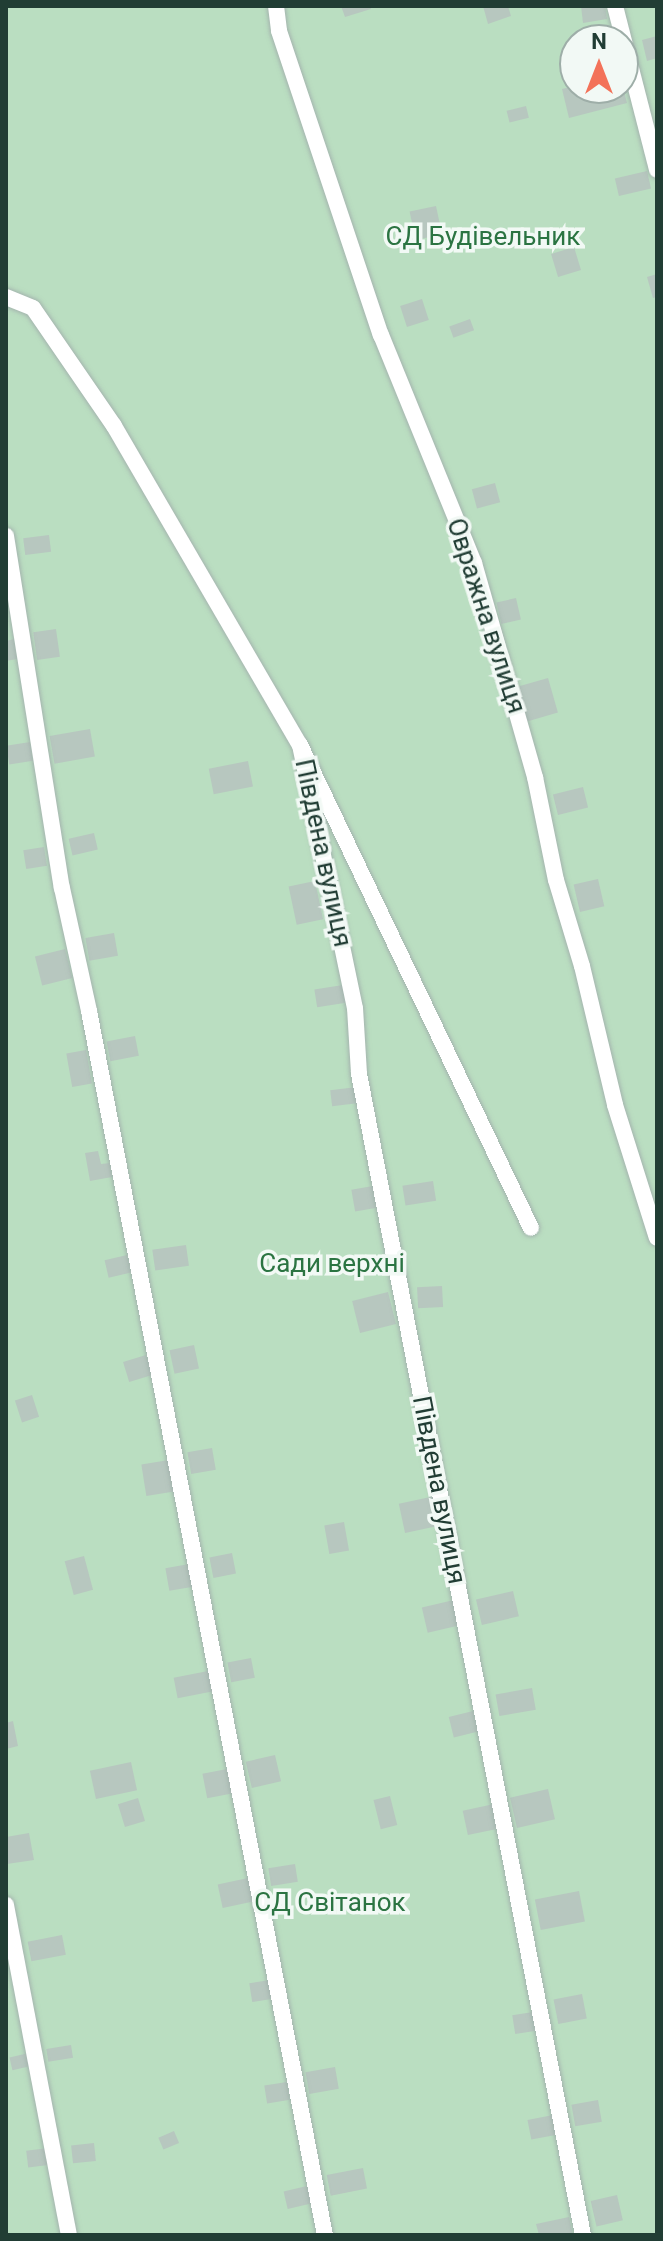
<!DOCTYPE html>
<html>
<head>
<meta charset="utf-8">
<style>
	body { margin:0 }
	#map { position:relative; width:663px; height:2241px; overflow:hidden; background:#e2ece7; font-family:Roboto,sans-serif }
	div>[style] { position:absolute }
	.green>* { inset:0; background:#badec1 }
	.building>* { inset:0; background:#b7c7bf; transform-origin:0 0 }
	.roads { filter:drop-shadow(0 0 2px #a4b4ae) drop-shadow(0 0 2px #a4b4ae) }
	.service>* { height:16px; margin:-8px; padding:0 8px; transform-origin:8px; border-radius:8px; background:#fff }
	span { translate:-50% -50%; white-space:nowrap; text-align:center; line-height:1.15; -webkit-text-stroke:7px #f2f9f5; paint-order:stroke }
	.park-label { font-size:26px; color:#2b7442 }
	.street-label { font-size:26px; color:#213d34 }
	.frame { position:absolute; inset:0; border:8px solid #213d34; pointer-events:none }
	.north { position:absolute; left:559px; top:24px; width:80px; height:80px; box-sizing:border-box; background:#f2f9f5; border:2px solid #9eaea8; border-radius:50%; rotate:0deg; font-size:22px; font-weight:700; line-height:32px; text-align:center; color:#213d34 }
	.north::after { content:''; display:block; margin:auto; width:28px; height:36px; background:#f37259; clip-path:polygon(50% 0,100% 100%,50% 72%,0 100%) }
</style>
</head>
<body>
<div id="map">
	<div class="green">
		<div style="clip-path:polygon(evenodd,6px 6px,657px 6px,657px 2235px,6px 2235px,6px 6px,575px 40px,623px 40px,623px 88px,575px 88px,575px 40px)"></div>
	</div>
	<div class="building">
		<div style="clip-path:polygon(341px 6px,370px 6px,371px 9px,345px 17px)"></div>
		<div style="clip-path:polygon(483px 6px,508px 6px,511px 16px,488px 24px)"></div>
		<div style="clip-path:polygon(581px 6px,605px 6px,607px 19px,583px 23px)"></div>
		<div style="clip-path:polygon(657px 36px,657px 58px,647px 61px,642px 40px)"></div>
		<div style="clip-path:polygon(575px 86px,623px 88px,627px 103px,569px 118px,562px 89px)"></div>
		<div style="left:526px;top:106px;width:12px;height:20px;rotate:76deg"></div>
		<div style="left:647px;top:171px;width:18px;height:33px;rotate:77deg"></div>
		<div style="left:436px;top:206px;width:29px;height:27px;rotate:78deg"></div>
		<div style="left:574px;top:247px;width:24px;height:24px;rotate:73deg"></div>
		<div style="clip-path:polygon(657px 274px,657px 297px,653px 298px,647px 277px)"></div>
		<div style="left:422px;top:299px;width:22px;height:23px;rotate:72deg"></div>
		<div style="left:470px;top:319px;width:12px;height:22px;rotate:70deg"></div>
		<div style="left:495px;top:483px;width:20px;height:24px;rotate:75deg"></div>
		<div style="left:49px;top:535px;width:17px;height:26px;rotate:83deg"></div>
		<div style="left:516px;top:598px;width:22px;height:20px;rotate:77deg"></div>
		<div style="left:56px;top:629px;width:28px;height:23px;rotate:82deg"></div>
		<div style="clip-path:polygon(14px 639px,17px 659px,6px 661px,6px 641px)"></div>
		<div style="left:548px;top:678px;width:36px;height:32px;rotate:74deg"></div>
		<div style="left:90px;top:729px;width:28px;height:41px;rotate:80deg"></div>
		<div style="left:30px;top:742px;width:19px;height:24px;rotate:81deg"></div>
		<div style="left:248px;top:761px;width:26px;height:40px;rotate:79deg"></div>
		<div style="left:583px;top:787px;width:21px;height:31px;rotate:76deg"></div>
		<div style="left:94px;top:833px;width:17px;height:26px;rotate:77deg"></div>
		<div style="left:44px;top:847px;width:19px;height:21px;rotate:81deg"></div>
		<div style="left:598px;top:879px;width:28px;height:25px;rotate:77deg"></div>
		<div style="left:315px;top:881px;width:39px;height:27px;rotate:78deg"></div>
		<div style="left:114px;top:933px;width:23px;height:29px;rotate:80deg"></div>
		<div style="left:65px;top:949px;width:30px;height:31px;rotate:76deg"></div>
		<div style="left:343px;top:985px;width:18px;height:29px;rotate:81deg"></div>
		<div style="left:135px;top:1036px;width:20px;height:29px;rotate:79deg"></div>
		<div style="left:86px;top:1050px;width:34px;height:20px;rotate:80deg"></div>
		<div style="left:357px;top:1087px;width:16px;height:27px;rotate:83deg"></div>
		<div style="clip-path:polygon(98px 1151px,101px 1164px,110px 1163px,112px 1177px,90px 1181px,85px 1153px)"></div>
		<div style="left:433px;top:1181px;width:20px;height:31px;rotate:81deg"></div>
		<div style="left:373px;top:1186px;width:22px;height:22px;rotate:80deg"></div>
		<div style="left:186px;top:1245px;width:21px;height:34px;rotate:82deg"></div>
		<div style="left:127px;top:1255px;width:18px;height:23px;rotate:77deg"></div>
		<div style="left:442px;top:1286px;width:21px;height:25px;rotate:87deg"></div>
		<div style="left:388px;top:1292px;width:33px;height:37px;rotate:76deg"></div>
		<div style="left:194px;top:1345px;width:24px;height:25px;rotate:78deg"></div>
		<div style="left:146px;top:1355px;width:21px;height:24px;rotate:73deg"></div>
		<div style="left:32px;top:1395px;width:23px;height:18px;rotate:72deg"></div>
		<div style="left:212px;top:1448px;width:22px;height:25px;rotate:80deg"></div>
		<div style="left:169px;top:1460px;width:32px;height:28px;rotate:81deg"></div>
		<div style="left:435px;top:1496px;width:30px;height:37px;rotate:78deg"></div>
		<div style="left:344px;top:1522px;width:29px;height:20px;rotate:80deg"></div>
		<div style="left:232px;top:1553px;width:21px;height:23px;rotate:79deg"></div>
		<div style="left:84px;top:1556px;width:35px;height:20px;rotate:75deg"></div>
		<div style="left:189px;top:1564px;width:23px;height:24px;rotate:80deg"></div>
		<div style="left:513px;top:1591px;width:26px;height:38px;rotate:77deg"></div>
		<div style="left:454px;top:1600px;width:26px;height:33px;rotate:77deg"></div>
		<div style="left:251px;top:1658px;width:20px;height:24px;rotate:79deg"></div>
		<div style="left:208px;top:1671px;width:21px;height:35px;rotate:79deg"></div>
		<div style="left:532px;top:1688px;width:22px;height:37px;rotate:80deg"></div>
		<div style="left:473px;top:1711px;width:21px;height:25px;rotate:76deg"></div>
		<div style="clip-path:polygon(13px 1721px,18px 1746px,6px 1749px,6px 1723px)"></div>
		<div style="left:275px;top:1755px;width:27px;height:30px;rotate:77deg"></div>
		<div style="left:131px;top:1762px;width:29px;height:42px;rotate:78deg"></div>
		<div style="left:227px;top:1769px;width:25px;height:25px;rotate:79deg"></div>
		<div style="left:548px;top:1789px;width:31px;height:39px;rotate:77deg"></div>
		<div style="left:390px;top:1796px;width:30px;height:17px;rotate:76deg"></div>
		<div style="left:138px;top:1798px;width:24px;height:21px;rotate:73deg"></div>
		<div style="left:494px;top:1804px;width:25px;height:32px;rotate:78deg"></div>
		<div style="clip-path:polygon(29px 1833px,34px 1860px,7px 1864px,6px 1837px)"></div>
		<div style="left:295px;top:1864px;width:18px;height:27px;rotate:81deg"></div>
		<div style="left:248px;top:1878px;width:24px;height:31px;rotate:78deg"></div>
		<div style="left:579px;top:1891px;width:31px;height:45px;rotate:79deg"></div>
		<div style="left:62px;top:1935px;width:20px;height:35px;rotate:79deg"></div>
		<div style="left:270px;top:1980px;width:19px;height:21px;rotate:81deg"></div>
		<div style="left:582px;top:1994px;width:25px;height:29px;rotate:79deg"></div>
		<div style="left:533px;top:2012px;width:19px;height:21px;rotate:81deg"></div>
		<div style="left:71px;top:2045px;width:13px;height:25px;rotate:81deg"></div>
		<div style="left:29px;top:2053px;width:13px;height:20px;rotate:77deg"></div>
		<div style="left:335px;top:2067px;width:22px;height:30px;rotate:80deg"></div>
		<div style="left:287px;top:2082px;width:18px;height:23px;rotate:81deg"></div>
		<div style="left:598px;top:2100px;width:22px;height:27px;rotate:80deg"></div>
		<div style="left:553px;top:2115px;width:20px;height:26px;rotate:79deg"></div>
		<div style="left:174px;top:2131px;width:13px;height:17px;rotate:67deg"></div>
		<div style="left:94px;top:2143px;width:18px;height:23px;rotate:84deg"></div>
		<div style="left:48px;top:2148px;width:17px;height:22px;rotate:83deg"></div>
		<div style="left:363px;top:2168px;width:21px;height:37px;rotate:79deg"></div>
		<div style="left:307px;top:2186px;width:18px;height:24px;rotate:77deg"></div>
		<div style="left:617px;top:2195px;width:26px;height:27px;rotate:77deg"></div>
		<div style="clip-path:polygon(569px 2217px,573px 2235px,539px 2235px,536px 2224px)"></div>
	</div>
	<div class="roads">
		<div class="service">
			<div style="left:276px;top:6px;width:25px;rotate:83deg"></div>
			<div style="left:279px;top:31px;width:321px;rotate:71.5deg"></div>
			<div style="left:381px;top:335px;width:246px;rotate:67.8deg"></div>
			<div style="left:474px;top:563px;width:223px;rotate:74.1deg"></div>
			<div style="left:535px;top:777px;width:105px;rotate:78.5deg"></div>
			<div style="left:556px;top:880px;width:90px;rotate:73.2deg"></div>
			<div style="left:582px;top:966px;width:143px;rotate:76.6deg"></div>
			<div style="left:615px;top:1105px;width:139px;rotate:72.5deg"></div>
			<div style="left:615px;top:6px;width:169px;rotate:75.6deg"></div>
			<div style="left:6px;top:297px;width:29px;rotate:22deg"></div>
			<div style="left:33px;top:308px;width:143px;rotate:55.5deg"></div>
			<div style="left:114px;top:426px;width:369px;rotate:59.8deg"></div>
			<div style="left:300px;top:745px;width:535px;rotate:64.44deg"></div>
			<div style="left:6px;top:536px;width:356px;rotate:81deg"></div>
			<div style="left:62px;top:888px;width:126px;rotate:77.6deg"></div>
			<div style="left:89px;top:1011px;width:1247px;rotate:79.09deg"></div>
			<div style="left:300px;top:745px;width:269px;rotate:78.2deg"></div>
			<div style="left:355px;top:1008px;width:66px;rotate:86.5deg"></div>
			<div style="left:359px;top:1074px;width:1182px;rotate:79.08deg"></div>
			<div style="left:6px;top:1905px;width:336px;rotate:79.2deg"></div>
		</div>
	</div>
	<div class="park-label">
		<span style="left:483px;top:237px">СД Будівельник</span>
		<span style="left:332px;top:1264px">Сади верхні</span>
		<span style="left:330px;top:1903px">СД Світанок</span>
	</div>
	<div class="street-label">
		<span style="left:486px;top:616px;rotate:72deg">Овражна вулиця</span>
		<span style="left:323px;top:853px;rotate:78deg">Південа вулиця</span>
		<span style="left:439px;top:1490px;rotate:79deg">Південа вулиця</span>
	</div>
	<div class="frame"></div>
	<div class="north">N</div>
</div>
</body>
</html>
